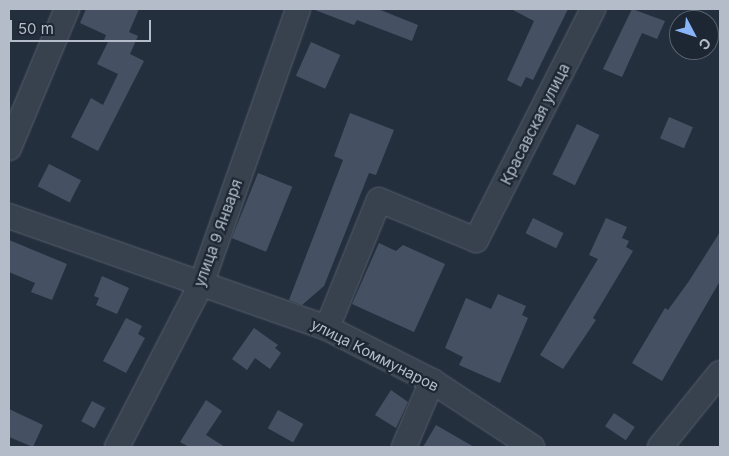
<!DOCTYPE html>
<html>
<head>
<meta charset="utf-8">
<style>
	body { margin:0 }
	#map { position:relative; width:729px; height:456px; overflow:hidden; background:#242f3e; font-family:Inter,sans-serif }
	div>[style] { position:absolute }
	.building>* { inset:0; background:#455162; transform-origin:0 0 }
	.roads { filter:drop-shadow(0 0 1px #565f6c) drop-shadow(0 0 1px #565f6c) }
	.minor>* { height:24px; margin:-12px; padding:0 12px; transform-origin:12px; border-radius:12px; background:#38414e }
	span { translate:-50% -50%; white-space:nowrap; text-align:center; line-height:1.15; -webkit-text-stroke:4.5px #1d2633; paint-order:stroke }
	.street-label { font-size:15px; color:#b4bcc9 }
	.frame { position:absolute; inset:0; border:10px solid #b4bcc9; pointer-events:none }
	.north { position:absolute; left:669px; top:10px; width:50px; height:50px; box-sizing:border-box; background:#1d2633; border:1px solid #59626f; border-radius:50%; rotate:130deg; font-size:14px; font-weight:700; line-height:20px; text-align:center; color:#b4bcc9 }
	.north::after { content:''; display:block; margin:auto; width:18px; height:22px; background:#8ab4f8; clip-path:polygon(50% 0,100% 100%,50% 72%,0 100%) }
	.scale { position:absolute; left:10px; top:20px; width:141px; height:22px; box-sizing:border-box; border:2px solid #b4bcc9; border-top:0; padding-left:6px; font-size:15px; line-height:18px; white-space:nowrap; color:#b4bcc9; -webkit-text-stroke:4px #1d2633; paint-order:stroke }
</style>
</head>
<body>
<div id="map">
	<div class="building">
		<div style="clip-path:polygon(86px 9px,139px 9px,129px 32px,138px 36px,130px 54px,144px 61px,98px 151px,71px 137px,91px 98px,103px 105px,118px 74px,97px 64px,108px 42px,104px 40px,106px 35px,80px 23px)"></div>
		<div style="clip-path:polygon(378px 9px,418px 25px,412px 41px,357px 20px,354px 25px,315px 10px)"></div>
		<div style="clip-path:polygon(511px 9px,568px 9px,533px 80px,526px 77px,521px 87px,507px 80px,534px 21px)"></div>
		<div style="clip-path:polygon(632px 9px,665px 21px,657px 39px,642px 33px,622px 77px,603px 69px)"></div>
		<div style="left:311px;top:42px;width:32px;height:37px;rotate:24deg"></div>
		<div style="clip-path:polygon(350px 113px,394px 130px,376px 175px,369px 173px,324px 286px,302px 305px,289px 300px,343px 160px,334px 156px)"></div>
		<div style="left:669px;top:117px;width:26px;height:23px;rotate:23deg"></div>
		<div style="left:577px;top:124px;width:25px;height:56px;rotate:26deg"></div>
		<div style="left:49px;top:164px;width:36px;height:25px;rotate:27deg"></div>
		<div style="left:258px;top:173px;width:37px;height:70px;rotate:22deg"></div>
		<div style="left:533px;top:218px;width:34px;height:17px;rotate:26deg"></div>
		<div style="clip-path:polygon(606px 218px,627px 227px,622px 238px,629px 241px,626px 247px,633px 251px,593px 318px,596px 320px,563px 369px,540px 355px,598px 259px,589px 255px)"></div>
		<div style="clip-path:polygon(720px 232px,720px 281px,662px 381px,632px 363px,665px 308px,668px 310px,689px 281px)"></div>
		<div style="clip-path:polygon(9px 240px,67px 264px,52px 300px,31px 292px,35px 283px,9px 272px)"></div>
		<div style="clip-path:polygon(379px 243px,396px 251px,403px 245px,445px 264px,414px 332px,352px 304px)"></div>
		<div style="clip-path:polygon(102px 276px,129px 288px,117px 314px,96px 305px,99px 298px,94px 296px)"></div>
		<div style="clip-path:polygon(498px 294px,526px 306px,522px 315px,528px 318px,500px 383px,459px 365px,463px 357px,445px 348px,466px 298px,491px 309px)"></div>
		<div style="clip-path:polygon(126px 318px,142px 326px,138px 334px,145px 338px,126px 373px,103px 361px)"></div>
		<div style="clip-path:polygon(254px 328px,278px 345px,275px 348px,281px 353px,270px 369px,255px 358px,247px 370px,232px 359px)"></div>
		<div style="clip-path:polygon(391px 390px,408px 402px,396px 428px,375px 415px)"></div>
		<div style="clip-path:polygon(206px 400px,222px 411px,206px 435px,225px 447px,189px 447px,180px 442px)"></div>
		<div style="left:92px;top:401px;width:15px;height:23px;rotate:28deg"></div>
		<div style="clip-path:polygon(9px 409px,43px 425px,33px 447px,9px 437px)"></div>
		<div style="left:278px;top:410px;width:29px;height:21px;rotate:29deg"></div>
		<div style="left:614px;top:413px;width:25px;height:16px;rotate:34deg"></div>
		<div style="clip-path:polygon(436px 425px,474px 447px,423px 447px)"></div>
	</div>
	<div class="roads">
		<div class="minor">
			<div style="left:9px;top:148px;width:151px;rotate:-67.4deg"></div>
			<div style="left:9px;top:216px;width:337px;rotate:19.4deg"></div>
			<div style="left:327px;top:328px;width:118px;rotate:26.8deg"></div>
			<div style="left:432px;top:381px;width:120px;rotate:33.4deg"></div>
			<div style="left:327px;top:328px;width:138px;rotate:-67.9deg"></div>
			<div style="left:379px;top:200px;width:105px;rotate:22.4deg"></div>
			<div style="left:476px;top:240px;width:259px;rotate:-63.1deg"></div>
			<div style="left:117px;top:447px;width:186px;rotate:-62.7deg"></div>
			<div style="left:202px;top:282px;width:289px;rotate:-70.6deg"></div>
			<div style="left:404px;top:447px;width:72px;rotate:-67deg"></div>
			<div style="left:660px;top:447px;width:95px;rotate:-51deg"></div>
		</div>
	</div>
	<div class="street-label">
		<span style="left:535px;top:124px;rotate:-63deg">Красавская улица</span>
		<span style="left:218px;top:233px;rotate:-70deg">улица 9 Января</span>
		<span style="left:375px;top:355px;rotate:27deg">улица Коммунаров</span>
	</div>
	<div class="frame"></div>
	<div class="north">С</div>
	<div class="scale">50 m</div>
</div>
</body>
</html>
